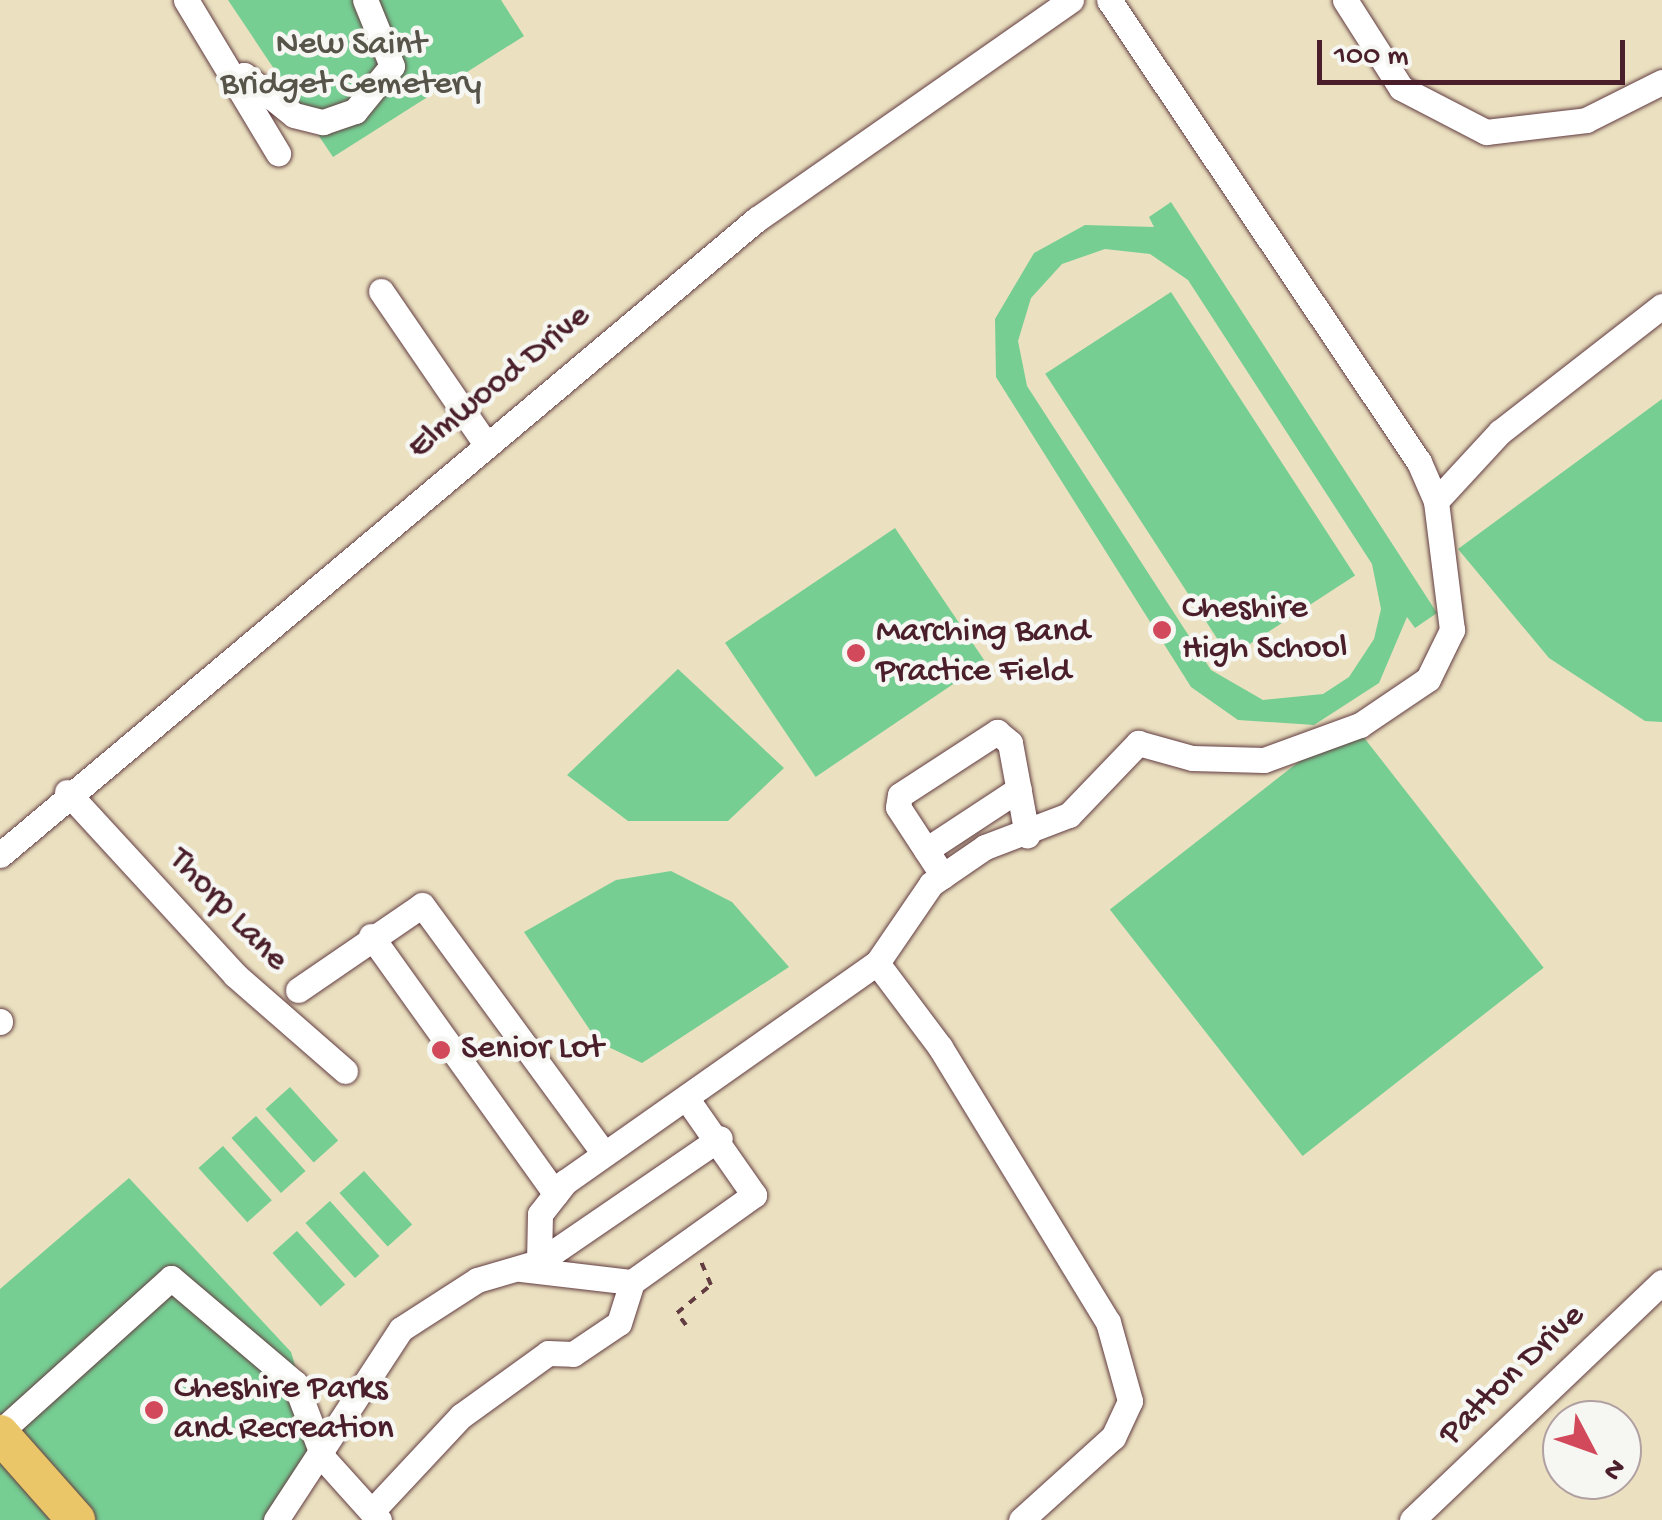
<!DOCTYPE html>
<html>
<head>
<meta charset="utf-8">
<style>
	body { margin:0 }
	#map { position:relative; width:1662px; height:1520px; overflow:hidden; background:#ebe1c0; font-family:"Gochi Hand",sans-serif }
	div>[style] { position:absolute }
	.green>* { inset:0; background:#76ce93; transform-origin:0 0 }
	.path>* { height:4px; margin-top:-2px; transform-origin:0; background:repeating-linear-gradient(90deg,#623c41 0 8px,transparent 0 16px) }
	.roads { filter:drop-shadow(0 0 2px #623c41) drop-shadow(0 0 2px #623c41) }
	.minor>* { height:25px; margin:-12.5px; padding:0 12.5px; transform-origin:12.5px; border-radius:12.5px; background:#fff }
	.highway>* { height:38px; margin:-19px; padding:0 19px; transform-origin:19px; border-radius:19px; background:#ebc669 }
	.dots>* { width:28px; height:28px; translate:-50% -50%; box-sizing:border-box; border:5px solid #f6f6f2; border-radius:50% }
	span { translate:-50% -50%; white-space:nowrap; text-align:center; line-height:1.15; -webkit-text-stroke:9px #f6f6f2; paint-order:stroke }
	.park-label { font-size:35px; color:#57544a }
	.street-label { font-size:35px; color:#4a1f2b }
	.poi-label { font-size:35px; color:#4a1f2b }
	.left { translate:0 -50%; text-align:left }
	.north { position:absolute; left:1542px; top:1400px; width:100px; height:100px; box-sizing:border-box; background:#f6f6f2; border:2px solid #b1a0a2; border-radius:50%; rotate:131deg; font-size:28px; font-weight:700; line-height:40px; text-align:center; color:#4a1f2b }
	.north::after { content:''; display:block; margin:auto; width:35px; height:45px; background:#d1495b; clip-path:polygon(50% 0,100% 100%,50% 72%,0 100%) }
	.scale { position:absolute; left:1317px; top:40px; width:308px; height:45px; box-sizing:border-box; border:5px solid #4a1f2b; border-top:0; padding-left:12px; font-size:30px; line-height:35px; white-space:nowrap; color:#4a1f2b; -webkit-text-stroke:8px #f6f6f2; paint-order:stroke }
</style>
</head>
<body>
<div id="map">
	<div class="green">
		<div style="clip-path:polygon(228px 0,501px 0,524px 36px,333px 157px)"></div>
		<div style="clip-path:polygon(evenodd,1171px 202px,1437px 613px,1415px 628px,1407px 617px,1379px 683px,1314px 725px,1238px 720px,1191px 687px,996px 377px,995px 319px,1034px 253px,1085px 225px,1154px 227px,1149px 217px,1171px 202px,1105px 249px,1150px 254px,1188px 280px,1372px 564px,1381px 609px,1374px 639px,1349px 677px,1323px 694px,1263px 700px,1211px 670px,1027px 386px,1018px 341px,1031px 298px,1062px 264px,1105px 249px)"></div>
		<div style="left:1171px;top:292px;width:338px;height:150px;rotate:57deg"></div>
		<div style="clip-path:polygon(1662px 399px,1662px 722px,1645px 721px,1549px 658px,1458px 549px)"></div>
		<div style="left:895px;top:528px;width:162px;height:205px;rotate:56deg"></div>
		<div style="clip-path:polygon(678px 669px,784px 768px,728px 821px,628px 821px,567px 775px)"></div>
		<div style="left:1351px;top:721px;width:313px;height:306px;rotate:52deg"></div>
		<div style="clip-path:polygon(671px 871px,732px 902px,789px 967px,642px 1063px,598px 1042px,524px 932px,616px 880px)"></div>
		<div style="left:290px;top:1087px;width:72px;height:33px;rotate:48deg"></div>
		<div style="left:256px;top:1116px;width:74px;height:33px;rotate:48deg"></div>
		<div style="left:223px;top:1146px;width:73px;height:33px;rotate:48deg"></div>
		<div style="left:364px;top:1171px;width:72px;height:33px;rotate:48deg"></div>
		<div style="clip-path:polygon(129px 1178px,291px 1352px,324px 1459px,276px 1520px,0 1520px,0 1289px)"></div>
		<div style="left:330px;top:1201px;width:74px;height:33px;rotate:48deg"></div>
		<div style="left:297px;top:1231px;width:72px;height:33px;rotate:48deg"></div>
	</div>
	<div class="path">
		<div style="left:686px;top:1325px;width:15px;rotate:-127deg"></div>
		<div style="left:677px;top:1313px;width:44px;rotate:-39.5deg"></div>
		<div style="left:711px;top:1285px;width:25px;rotate:-113deg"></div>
	</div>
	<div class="roads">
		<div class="minor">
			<div style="left:186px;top:0;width:179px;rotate:59deg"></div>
			<div style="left:1345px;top:0;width:104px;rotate:57.5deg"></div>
			<div style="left:1401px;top:88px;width:96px;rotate:27.4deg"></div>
			<div style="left:1486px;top:132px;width:101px;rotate:-6.8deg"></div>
			<div style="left:1586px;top:120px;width:85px;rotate:-26.6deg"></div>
			<div style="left:234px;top:80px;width:11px;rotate:-27deg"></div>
			<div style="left:244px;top:75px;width:64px;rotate:38.7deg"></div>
			<div style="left:294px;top:115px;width:30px;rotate:14deg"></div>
			<div style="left:323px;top:122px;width:34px;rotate:-19deg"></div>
			<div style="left:355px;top:111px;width:58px;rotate:-50.6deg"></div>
			<div style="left:392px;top:66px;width:71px;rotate:-112.2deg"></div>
			<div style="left:381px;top:291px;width:181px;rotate:55.6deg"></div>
			<div style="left:1436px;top:501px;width:94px;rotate:-47.2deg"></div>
			<div style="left:1500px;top:432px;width:205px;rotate:-37.9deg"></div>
			<div style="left:67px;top:792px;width:248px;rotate:47.4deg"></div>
			<div style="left:235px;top:975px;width:146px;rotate:41.1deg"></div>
			<div style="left:926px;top:850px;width:111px;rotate:-33.3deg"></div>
			<div style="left:0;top:855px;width:989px;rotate:-40.04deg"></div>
			<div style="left:757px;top:219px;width:383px;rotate:-34.9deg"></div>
			<div style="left:943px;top:876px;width:82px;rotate:-123.1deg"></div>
			<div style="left:898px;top:807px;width:12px;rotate:-81deg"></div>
			<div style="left:900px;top:795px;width:116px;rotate:-33deg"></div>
			<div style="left:997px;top:732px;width:17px;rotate:40deg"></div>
			<div style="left:1010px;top:743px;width:94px;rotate:79.5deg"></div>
			<div style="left:371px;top:936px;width:317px;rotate:54.4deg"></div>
			<div style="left:877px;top:963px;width:105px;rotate:53.1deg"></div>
			<div style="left:940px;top:1047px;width:322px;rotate:58.6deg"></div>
			<div style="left:1108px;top:1322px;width:82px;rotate:74.4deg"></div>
			<div style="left:1130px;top:1401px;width:40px;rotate:115deg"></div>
			<div style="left:1113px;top:1437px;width:124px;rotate:137.9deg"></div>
			<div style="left:298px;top:990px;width:150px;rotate:-34.4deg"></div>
			<div style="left:422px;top:905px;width:308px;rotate:53.8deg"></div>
			<div style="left:0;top:1021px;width:1px;rotate:90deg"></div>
			<div style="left:539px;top:1262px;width:219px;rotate:-34.4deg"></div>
			<div style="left:521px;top:1269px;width:112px;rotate:6.7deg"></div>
			<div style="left:632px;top:1282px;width:150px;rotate:-35.5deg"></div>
			<div style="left:754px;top:1195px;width:117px;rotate:-124.9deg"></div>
			<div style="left:0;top:1432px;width:230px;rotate:-42deg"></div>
			<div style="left:171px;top:1278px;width:162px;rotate:40.3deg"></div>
			<div style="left:295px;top:1383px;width:81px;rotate:69.1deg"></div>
			<div style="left:324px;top:1459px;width:82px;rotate:48deg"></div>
			<div style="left:373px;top:1510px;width:129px;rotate:-46.9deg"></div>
			<div style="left:461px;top:1416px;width:107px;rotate:-35.9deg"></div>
			<div style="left:548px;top:1353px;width:25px;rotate:2deg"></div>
			<div style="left:573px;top:1354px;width:55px;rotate:-34deg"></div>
			<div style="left:619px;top:1323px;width:43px;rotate:-72.4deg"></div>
			<div style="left:276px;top:1520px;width:228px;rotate:-56.8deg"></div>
			<div style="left:401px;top:1329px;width:90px;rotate:-32.8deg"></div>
			<div style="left:477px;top:1280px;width:65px;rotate:-16.2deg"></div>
			<div style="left:539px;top:1262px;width:48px;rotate:-88.8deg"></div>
			<div style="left:540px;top:1214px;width:41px;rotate:-52deg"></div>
			<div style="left:565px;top:1182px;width:381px;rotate:-35.1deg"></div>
			<div style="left:877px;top:963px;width:96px;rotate:-55.6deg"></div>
			<div style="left:931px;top:884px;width:65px;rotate:-34.4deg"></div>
			<div style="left:985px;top:847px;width:90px;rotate:-20.9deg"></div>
			<div style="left:1069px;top:815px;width:100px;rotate:-46.2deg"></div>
			<div style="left:1138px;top:743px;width:56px;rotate:15.5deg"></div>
			<div style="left:1192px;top:758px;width:72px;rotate:1.6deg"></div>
			<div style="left:1264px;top:760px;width:102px;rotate:-20deg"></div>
			<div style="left:1360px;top:725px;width:82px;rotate:-34.1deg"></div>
			<div style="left:1428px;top:679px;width:55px;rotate:-63.9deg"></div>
			<div style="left:1452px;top:630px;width:130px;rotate:-97.1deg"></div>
			<div style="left:1436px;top:501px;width:43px;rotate:-113.6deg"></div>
			<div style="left:1419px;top:462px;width:556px;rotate:-123.86deg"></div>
			<div style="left:1412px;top:1520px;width:345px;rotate:-43.6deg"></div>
		</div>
		<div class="highway">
			<div style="left:0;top:1434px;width:115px;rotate:48.5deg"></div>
		</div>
	</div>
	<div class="dots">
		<div style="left:1162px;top:630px;background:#d1495b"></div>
		<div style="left:856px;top:653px;background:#d1495b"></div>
		<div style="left:441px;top:1050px;background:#d1495b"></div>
		<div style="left:154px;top:1410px;background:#d1495b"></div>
	</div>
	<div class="park-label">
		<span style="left:351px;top:66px">New Saint<br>Bridget Cemetery</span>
	</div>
	<div class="street-label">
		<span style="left:500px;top:383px;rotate:-39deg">Elmwood Drive</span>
		<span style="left:227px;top:911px;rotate:46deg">Thorp Lane</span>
		<span style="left:1513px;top:1376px;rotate:-44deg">Patton Drive</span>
	</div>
	<div class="poi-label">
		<span class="left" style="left:1182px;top:630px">Cheshire<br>High School</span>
		<span class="left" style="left:876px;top:653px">Marching Band<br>Practice Field</span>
		<span class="left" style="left:461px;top:1050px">Senior Lot</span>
		<span class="left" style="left:174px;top:1410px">Cheshire Parks<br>and Recreation</span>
	</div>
	<div class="north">N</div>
	<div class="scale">100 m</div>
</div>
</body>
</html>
